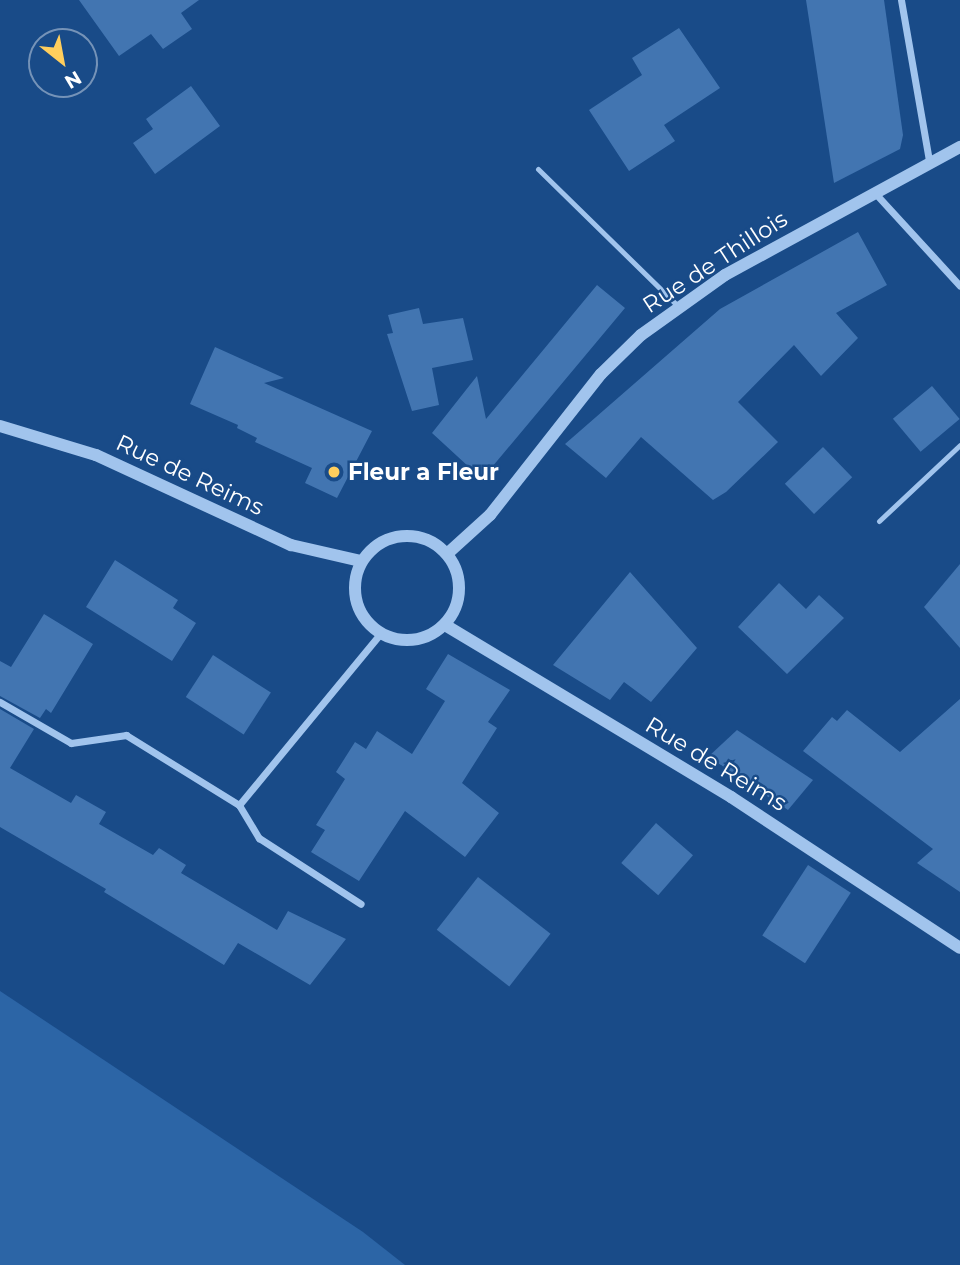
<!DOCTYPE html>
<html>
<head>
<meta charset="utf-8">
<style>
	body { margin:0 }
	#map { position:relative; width:960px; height:1265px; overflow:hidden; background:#194b88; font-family:Montserrat,sans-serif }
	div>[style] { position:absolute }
	.green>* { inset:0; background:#2c65a6 }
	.building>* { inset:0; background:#4275b1; transform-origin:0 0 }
	.service>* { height:5px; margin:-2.5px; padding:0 2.5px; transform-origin:2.5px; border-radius:2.5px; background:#a1c4ed }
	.minor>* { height:7px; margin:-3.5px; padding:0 3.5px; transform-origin:3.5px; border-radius:3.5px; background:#a1c4ed }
	.tertiary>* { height:12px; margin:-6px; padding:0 6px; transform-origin:6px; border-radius:6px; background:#a1c4ed }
	.tertiary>.ring { margin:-6px; padding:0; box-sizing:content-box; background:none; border:12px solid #a1c4ed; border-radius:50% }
	.dots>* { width:19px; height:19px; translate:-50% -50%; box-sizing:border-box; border:4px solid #194b88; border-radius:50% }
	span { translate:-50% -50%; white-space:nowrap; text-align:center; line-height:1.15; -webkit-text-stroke:5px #194b88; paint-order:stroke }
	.street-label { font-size:23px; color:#fff }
	.poi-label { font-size:23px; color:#fff; font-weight:700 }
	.left { translate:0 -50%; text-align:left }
	.north { position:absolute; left:28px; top:28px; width:70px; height:70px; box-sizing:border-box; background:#194b88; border:2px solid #7593b8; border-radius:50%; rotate:149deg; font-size:19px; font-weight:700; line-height:28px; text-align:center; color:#fff }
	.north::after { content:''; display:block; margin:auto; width:24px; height:32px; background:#ffce5d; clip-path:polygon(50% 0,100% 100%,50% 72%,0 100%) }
</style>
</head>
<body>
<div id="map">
	<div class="green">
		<div style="clip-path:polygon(0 991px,363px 1232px,405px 1265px,0 1265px)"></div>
	</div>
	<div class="building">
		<div style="clip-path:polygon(79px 0,199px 0,181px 13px,192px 29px,163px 49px,151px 34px,119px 56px)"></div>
		<div style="clip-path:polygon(806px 0,884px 0,903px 135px,900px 149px,834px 183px)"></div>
		<div style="clip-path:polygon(679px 28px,720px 88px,664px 125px,675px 141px,629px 171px,589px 110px,642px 75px,632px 58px)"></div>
		<div style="clip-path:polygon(191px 86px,220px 126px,155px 174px,133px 143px,153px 129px,146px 119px)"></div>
		<div style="clip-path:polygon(858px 232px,887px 285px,836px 313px,858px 338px,821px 376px,794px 345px,738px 402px,778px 442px,726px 492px,713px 500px,641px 437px,606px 478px,565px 444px,720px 309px)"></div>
		<div style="clip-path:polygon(597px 285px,625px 308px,482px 479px,432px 433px,477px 376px,486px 419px)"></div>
		<div style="clip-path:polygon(419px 308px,423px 324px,463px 318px,473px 360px,432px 368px,439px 405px,412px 411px,387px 334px,393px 333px,388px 315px)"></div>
		<div style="clip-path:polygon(215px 347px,284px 378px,264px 383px,372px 431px,337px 498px,305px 483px,312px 468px,255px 442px,257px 438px,237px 428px,238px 425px,190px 404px)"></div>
		<div style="left:932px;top:386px;width:43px;height:51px;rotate:50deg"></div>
		<div style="left:823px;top:447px;width:42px;height:53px;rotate:46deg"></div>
		<div style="clip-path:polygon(115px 560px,178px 600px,173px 608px,196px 623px,172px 661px,86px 607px)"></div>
		<div style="clip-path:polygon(960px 564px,960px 648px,924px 607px)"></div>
		<div style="clip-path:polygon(630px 572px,697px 648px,651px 702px,624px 682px,610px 700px,553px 665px)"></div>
		<div style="clip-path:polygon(779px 583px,806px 609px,819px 595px,844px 618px,787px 674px,738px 627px)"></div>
		<div style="clip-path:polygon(44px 614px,93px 644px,51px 713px,46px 709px,40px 718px,0 696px,0 661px,11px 667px)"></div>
		<div style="clip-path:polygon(448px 654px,510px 690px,488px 722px,497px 728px,462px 783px,499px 813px,465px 857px,405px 811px,359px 881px,311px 852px,325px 830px,316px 825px,345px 779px,336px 772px,355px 742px,366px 749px,377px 731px,412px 754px,445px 701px,426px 689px)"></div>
		<div style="left:213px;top:655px;width:69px;height:50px;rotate:33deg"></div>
		<div style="clip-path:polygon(960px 699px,960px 892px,917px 863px,933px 849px,803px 751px,832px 717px,837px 721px,847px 710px,900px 752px)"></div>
		<div style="clip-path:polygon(0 709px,34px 729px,10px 768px,71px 803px,76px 795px,106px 812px,99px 824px,153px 855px,159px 848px,186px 865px,181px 873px,277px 930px,288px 911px,346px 939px,310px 985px,238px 943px,224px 965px,104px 892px,106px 889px,0 827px)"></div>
		<div style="clip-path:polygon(737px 730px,813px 780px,788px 810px,708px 757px)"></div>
		<div style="left:656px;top:823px;width:49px;height:53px;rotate:41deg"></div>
		<div style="left:808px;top:865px;width:51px;height:84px;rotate:33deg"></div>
		<div style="left:478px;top:877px;width:92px;height:67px;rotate:38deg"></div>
	</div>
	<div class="service">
		<div style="left:538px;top:169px;width:196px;rotate:44.4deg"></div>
		<div style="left:879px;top:521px;width:111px;rotate:-43.2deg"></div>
	</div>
	<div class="minor">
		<div style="left:901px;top:0;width:163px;rotate:80.1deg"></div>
		<div style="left:874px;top:192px;width:127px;rotate:47.5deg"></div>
		<div style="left:0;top:702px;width:82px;rotate:30deg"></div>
		<div style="left:71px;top:743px;width:56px;rotate:-8.3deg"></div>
		<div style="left:126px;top:735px;width:133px;rotate:31.8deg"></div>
		<div style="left:239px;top:805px;width:222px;rotate:-50.5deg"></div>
		<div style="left:239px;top:805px;width:39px;rotate:59deg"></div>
		<div style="left:259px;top:838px;width:121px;rotate:32.9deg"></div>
	</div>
	<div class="tertiary">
		<div style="left:0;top:426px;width:100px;rotate:16.8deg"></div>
		<div style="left:96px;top:455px;width:215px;rotate:24.8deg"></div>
		<div style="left:291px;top:545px;width:72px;rotate:12.9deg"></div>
		<div class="ring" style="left:355px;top:536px;width:92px;height:92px"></div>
		<div style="left:447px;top:554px;width:58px;rotate:-42.2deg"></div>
		<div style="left:490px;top:515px;width:179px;rotate:-51.8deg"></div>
		<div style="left:601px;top:374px;width:56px;rotate:-44.3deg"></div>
		<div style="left:641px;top:335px;width:103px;rotate:-35.5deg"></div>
		<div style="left:725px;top:275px;width:268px;rotate:-28.6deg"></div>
		<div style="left:445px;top:625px;width:334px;rotate:31deg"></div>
		<div style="left:731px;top:797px;width:274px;rotate:33.4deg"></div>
	</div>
	<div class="dots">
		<div style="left:334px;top:472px;background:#ffce5d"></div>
	</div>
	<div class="street-label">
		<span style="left:715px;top:262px;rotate:-33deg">Rue de Thillois</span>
		<span style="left:190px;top:475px;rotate:25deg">Rue de Reims</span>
		<span style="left:716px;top:764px;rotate:31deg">Rue de Reims</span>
	</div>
	<div class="poi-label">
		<span class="left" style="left:348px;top:472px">Fleur a Fleur</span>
	</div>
	<div class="north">N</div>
</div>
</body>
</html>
